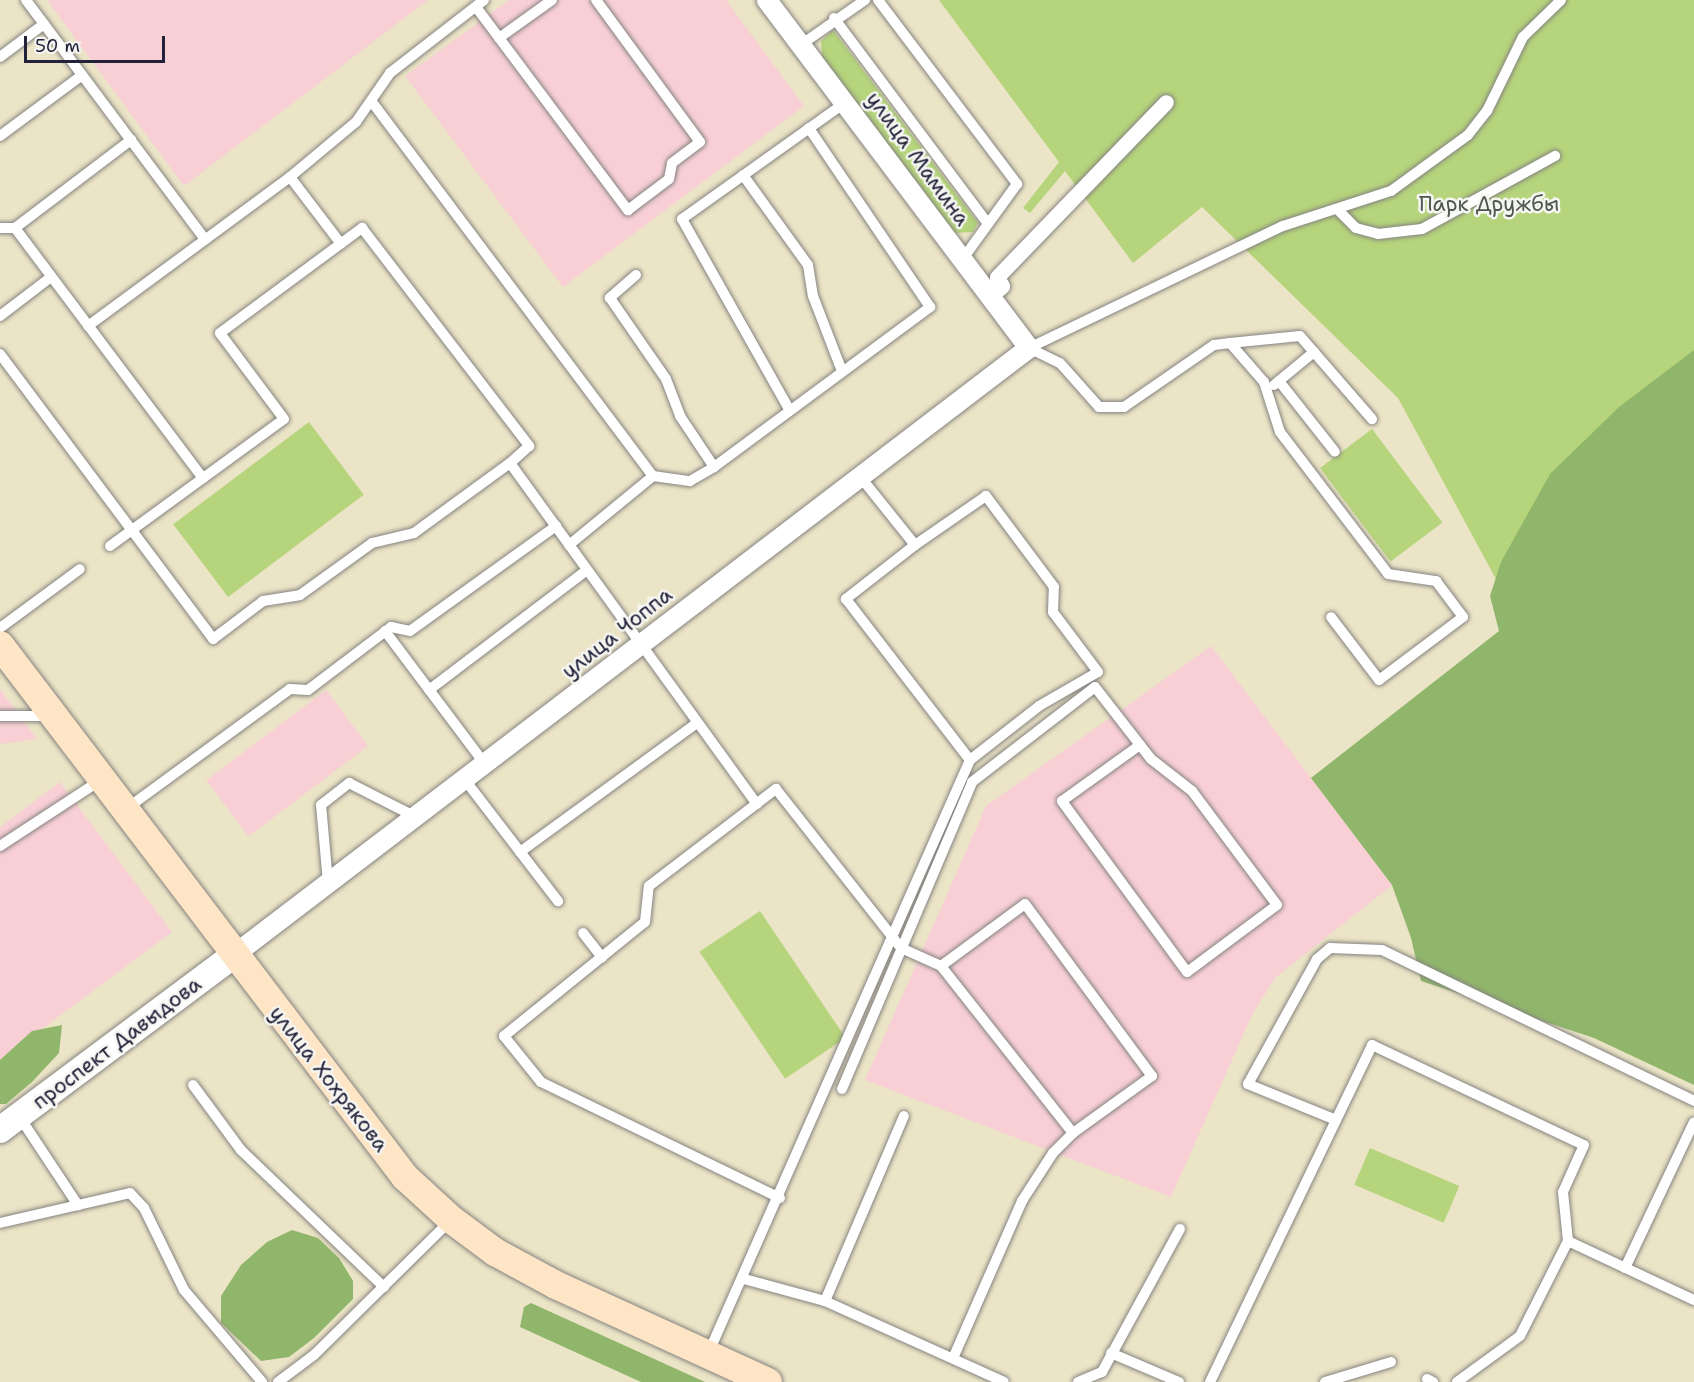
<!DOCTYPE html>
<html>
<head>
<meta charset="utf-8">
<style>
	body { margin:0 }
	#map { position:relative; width:1694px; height:1382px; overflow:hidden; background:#ebe4c6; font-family:"Shantell Sans",sans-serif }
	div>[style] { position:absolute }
	.built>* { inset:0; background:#f7cfd5; transform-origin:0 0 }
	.green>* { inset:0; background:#b5d47b; transform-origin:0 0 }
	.forest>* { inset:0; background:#90b66b }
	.roads { filter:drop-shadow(0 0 2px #868380) drop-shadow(0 0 2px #868380) }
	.service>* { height:10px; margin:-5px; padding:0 5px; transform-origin:5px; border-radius:5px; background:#fff }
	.pedestrian>* { height:15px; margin:-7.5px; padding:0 7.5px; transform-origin:7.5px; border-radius:7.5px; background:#fff }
	.minor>* { height:20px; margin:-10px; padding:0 10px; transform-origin:10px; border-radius:10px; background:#fff }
	.tertiary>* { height:26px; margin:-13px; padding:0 13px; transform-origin:13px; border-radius:13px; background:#fff }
	.secondary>* { height:28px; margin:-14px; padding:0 14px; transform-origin:14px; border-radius:14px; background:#fde5c5 }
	span { translate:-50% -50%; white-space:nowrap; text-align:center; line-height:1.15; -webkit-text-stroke:5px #f6f6f2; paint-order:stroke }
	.street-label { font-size:21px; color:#22223b }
	.park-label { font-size:21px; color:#4e574e }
	.scale { position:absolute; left:24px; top:36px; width:141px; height:27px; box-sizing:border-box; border:3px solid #22223b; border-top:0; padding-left:8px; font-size:18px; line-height:21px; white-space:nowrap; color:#22223b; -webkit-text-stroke:4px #f6f6f2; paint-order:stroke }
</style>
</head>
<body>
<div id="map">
	<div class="built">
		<div style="clip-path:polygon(47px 0,428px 0,184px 186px)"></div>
		<div style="clip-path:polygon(509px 0,726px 0,804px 106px,563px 287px,405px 76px)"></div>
		<div style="clip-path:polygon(1211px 646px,1392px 885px,1275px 978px,1252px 1015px,1171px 1197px,865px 1080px,986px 806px)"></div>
		<div style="clip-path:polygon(0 689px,37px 739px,0 744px)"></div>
		<div style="left:326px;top:690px;width:70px;height:150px;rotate:53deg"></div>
		<div style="clip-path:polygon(60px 782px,172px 932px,0 1060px,0 827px)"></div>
	</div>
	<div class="green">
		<div style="clip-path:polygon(939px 0,1694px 0,1694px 1058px,1523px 629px,1398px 398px,1202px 207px,1133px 263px,1065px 171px,1030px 213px,1023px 208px,1059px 162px)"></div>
		<div style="clip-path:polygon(833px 30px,978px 223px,973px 232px,953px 233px,822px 57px,821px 41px)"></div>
		<div style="left:309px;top:422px;width:91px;height:170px;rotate:53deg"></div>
		<div style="left:1372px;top:429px;width:117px;height:65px;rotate:53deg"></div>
		<div style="left:760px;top:911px;width:153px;height:73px;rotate:56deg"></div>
		<div style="left:1370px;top:1148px;width:97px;height:40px;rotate:23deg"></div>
	</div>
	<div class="forest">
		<div style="clip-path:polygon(1694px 350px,1694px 1085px,1594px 1038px,1421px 981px,1411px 938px,1392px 885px,1311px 778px,1499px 631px,1490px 596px,1501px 562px,1550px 474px,1619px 407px)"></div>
		<div style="clip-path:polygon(62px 1025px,59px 1053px,32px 1082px,6px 1104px,0 1104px,0 1060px,32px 1031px)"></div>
		<div style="clip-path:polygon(292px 1230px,318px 1238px,339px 1258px,353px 1281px,353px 1299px,314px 1338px,289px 1357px,261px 1361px,221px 1323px,221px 1296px,241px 1265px,267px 1242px)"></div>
		<div style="clip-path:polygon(531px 1303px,705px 1382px,641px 1382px,520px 1327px,524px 1307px)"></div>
	</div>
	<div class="roads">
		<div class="service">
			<div style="left:26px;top:0;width:299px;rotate:53.2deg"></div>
			<div style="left:878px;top:0;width:231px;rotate:52.9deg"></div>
			<div style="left:1017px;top:184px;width:94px;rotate:125.9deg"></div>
			<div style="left:476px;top:7px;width:254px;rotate:53.2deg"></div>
			<div style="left:628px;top:210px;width:51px;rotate:-37.1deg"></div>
			<div style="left:669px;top:179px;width:16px;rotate:-79deg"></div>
			<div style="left:672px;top:163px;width:35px;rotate:-37deg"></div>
			<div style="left:700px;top:142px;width:176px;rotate:-126.2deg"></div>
			<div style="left:834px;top:18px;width:257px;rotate:53.2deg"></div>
			<div style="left:499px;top:38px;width:65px;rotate:-35.6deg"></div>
			<div style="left:802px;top:44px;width:77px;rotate:-34.9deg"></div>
			<div style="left:0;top:57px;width:55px;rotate:-36.9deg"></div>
			<div style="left:372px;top:102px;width:468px;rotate:53.1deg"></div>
			<div style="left:0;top:136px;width:102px;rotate:-36.6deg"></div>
			<div style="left:743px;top:175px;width:111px;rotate:54.2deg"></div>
			<div style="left:808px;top:265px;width:31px;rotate:81deg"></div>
			<div style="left:813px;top:296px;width:80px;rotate:68.9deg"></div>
			<div style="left:290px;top:177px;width:84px;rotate:52.7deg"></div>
			<div style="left:1339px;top:211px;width:24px;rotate:45deg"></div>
			<div style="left:1356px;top:228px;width:23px;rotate:15deg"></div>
			<div style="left:1378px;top:234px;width:44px;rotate:-6.5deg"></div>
			<div style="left:1422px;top:229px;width:152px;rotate:-28.8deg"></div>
			<div style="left:0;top:228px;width:15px"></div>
			<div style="left:15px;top:228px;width:146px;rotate:-37.2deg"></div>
			<div style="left:15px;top:228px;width:313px;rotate:53.1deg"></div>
			<div style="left:636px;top:275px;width:35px;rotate:139deg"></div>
			<div style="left:610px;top:298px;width:98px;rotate:55.3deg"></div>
			<div style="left:666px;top:379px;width:40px;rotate:69deg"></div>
			<div style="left:680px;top:416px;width:61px;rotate:56.3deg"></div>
			<div style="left:0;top:316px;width:64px;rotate:-37.4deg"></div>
			<div style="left:88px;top:326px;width:251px;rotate:-36.4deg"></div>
			<div style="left:290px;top:177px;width:86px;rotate:-39.8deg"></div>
			<div style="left:356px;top:122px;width:60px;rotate:-55.2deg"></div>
			<div style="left:390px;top:73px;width:119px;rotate:-37.8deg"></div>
			<div style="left:1230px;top:343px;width:70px;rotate:-5.7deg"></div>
			<div style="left:1300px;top:336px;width:110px;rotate:49.1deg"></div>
			<div style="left:1029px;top:348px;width:34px;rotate:26deg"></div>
			<div style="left:1060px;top:363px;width:59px;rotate:48.4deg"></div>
			<div style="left:1099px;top:407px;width:25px"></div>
			<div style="left:1124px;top:407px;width:109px;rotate:-34.6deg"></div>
			<div style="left:1214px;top:345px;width:16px;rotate:-7deg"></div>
			<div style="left:1230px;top:343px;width:52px;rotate:48.9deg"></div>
			<div style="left:1264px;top:382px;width:52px;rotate:72.3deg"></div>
			<div style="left:1280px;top:432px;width:178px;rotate:52.7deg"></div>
			<div style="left:1388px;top:574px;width:49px;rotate:8.3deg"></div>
			<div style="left:1436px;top:581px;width:45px;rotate:53.1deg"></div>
			<div style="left:1463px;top:617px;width:105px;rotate:143.1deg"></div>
			<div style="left:1379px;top:680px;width:79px;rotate:-127.3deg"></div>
			<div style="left:1029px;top:348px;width:282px;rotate:-25.7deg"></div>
			<div style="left:1283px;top:226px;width:114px;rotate:-18deg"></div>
			<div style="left:1391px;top:191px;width:95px;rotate:-36deg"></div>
			<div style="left:1468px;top:135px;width:31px;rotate:-52deg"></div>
			<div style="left:1487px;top:111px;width:82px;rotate:-64.1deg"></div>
			<div style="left:1523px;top:37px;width:53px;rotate:-44.2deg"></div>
			<div style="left:0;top:354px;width:356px;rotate:53.2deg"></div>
			<div style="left:213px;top:639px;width:63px;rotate:-37.2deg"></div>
			<div style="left:263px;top:601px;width:37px;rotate:-9deg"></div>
			<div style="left:300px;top:595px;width:89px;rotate:-35.8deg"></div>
			<div style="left:372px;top:543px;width:43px;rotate:-13.4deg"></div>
			<div style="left:414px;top:533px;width:119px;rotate:-36.1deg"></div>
			<div style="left:1279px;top:381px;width:90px;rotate:51.7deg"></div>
			<div style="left:1274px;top:385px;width:52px;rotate:-39.5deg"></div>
			<div style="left:789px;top:409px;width:218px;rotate:-119.4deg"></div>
			<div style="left:682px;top:219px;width:201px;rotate:-35.5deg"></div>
			<div style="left:569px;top:545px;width:109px;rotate:-39.4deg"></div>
			<div style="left:653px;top:476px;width:37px;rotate:8deg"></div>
			<div style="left:690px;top:481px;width:28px;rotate:-30deg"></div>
			<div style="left:714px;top:467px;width:269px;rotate:-36.5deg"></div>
			<div style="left:930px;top:307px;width:216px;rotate:-124.1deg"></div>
			<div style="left:915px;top:545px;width:88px;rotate:142deg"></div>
			<div style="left:846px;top:599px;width:203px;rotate:52.4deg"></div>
			<div style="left:110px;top:546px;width:215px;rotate:-36.1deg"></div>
			<div style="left:284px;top:419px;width:107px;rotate:-126.7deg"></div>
			<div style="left:220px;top:333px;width:177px;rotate:-36.5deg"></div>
			<div style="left:362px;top:228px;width:275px;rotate:52.5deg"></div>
			<div style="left:529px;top:446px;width:25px;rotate:138deg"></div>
			<div style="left:510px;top:463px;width:421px;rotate:54.1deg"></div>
			<div style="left:0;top:628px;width:99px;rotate:-36.4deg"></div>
			<div style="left:385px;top:631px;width:166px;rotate:53.1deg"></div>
			<div style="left:429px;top:690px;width:198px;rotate:-37.2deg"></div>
			<div style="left:0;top:716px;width:51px"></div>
			<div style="left:465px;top:780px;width:153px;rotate:52.5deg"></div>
			<div style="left:126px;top:809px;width:203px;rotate:-36.2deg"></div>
			<div style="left:290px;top:689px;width:18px;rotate:3deg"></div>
			<div style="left:308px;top:690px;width:104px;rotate:-37.2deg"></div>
			<div style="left:391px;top:627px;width:19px;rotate:12deg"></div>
			<div style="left:410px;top:631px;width:180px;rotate:-35.7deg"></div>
			<div style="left:0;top:846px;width:121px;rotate:-33.2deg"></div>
			<div style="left:520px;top:852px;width:219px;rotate:-36.1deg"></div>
			<div style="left:328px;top:883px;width:78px;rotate:-95.1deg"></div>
			<div style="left:321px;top:805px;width:36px;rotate:-38deg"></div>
			<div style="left:349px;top:783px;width:75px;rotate:26.9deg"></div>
			<div style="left:583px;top:933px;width:31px;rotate:52deg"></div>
			<div style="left:941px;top:966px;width:104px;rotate:-36.4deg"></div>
			<div style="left:1025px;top:904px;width:214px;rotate:53.6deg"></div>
			<div style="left:1152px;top:1076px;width:97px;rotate:144.2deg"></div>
			<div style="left:193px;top:1085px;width:81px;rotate:53.6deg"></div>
			<div style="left:241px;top:1150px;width:198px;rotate:43.8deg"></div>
			<div style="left:842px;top:1089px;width:333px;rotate:-67deg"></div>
			<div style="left:972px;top:782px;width:155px;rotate:-37.7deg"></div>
			<div style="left:1095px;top:687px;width:91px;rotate:52.1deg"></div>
			<div style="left:1151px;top:759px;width:52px;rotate:38deg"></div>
			<div style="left:1192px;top:791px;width:142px;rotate:53.3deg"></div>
			<div style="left:1277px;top:905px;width:112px;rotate:143.3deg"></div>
			<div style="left:1187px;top:972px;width:212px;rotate:-126.2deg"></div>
			<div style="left:1062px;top:801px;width:96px;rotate:-35.7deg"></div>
			<div style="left:19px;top:1116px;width:107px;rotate:56.5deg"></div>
			<div style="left:1336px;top:1120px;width:95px;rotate:-157.8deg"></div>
			<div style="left:1248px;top:1084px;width:143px;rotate:-61.1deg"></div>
			<div style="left:1317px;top:959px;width:17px;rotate:-40deg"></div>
			<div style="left:1330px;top:948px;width:52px;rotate:2.2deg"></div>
			<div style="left:1382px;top:950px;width:347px;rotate:25.8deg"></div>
			<div style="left:780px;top:1198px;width:266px;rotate:-154.1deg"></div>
			<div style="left:541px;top:1082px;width:59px;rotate:-128.8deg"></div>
			<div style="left:504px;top:1036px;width:181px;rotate:-39deg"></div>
			<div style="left:645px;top:922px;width:36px;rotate:-84deg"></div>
			<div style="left:649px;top:886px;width:160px;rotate:-37.4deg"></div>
			<div style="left:776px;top:789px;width:191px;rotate:51.8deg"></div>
			<div style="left:894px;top:939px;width:11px;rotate:52deg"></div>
			<div style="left:901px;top:948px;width:44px;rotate:24.2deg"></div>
			<div style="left:941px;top:966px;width:213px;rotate:51.7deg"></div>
			<div style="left:1073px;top:1133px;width:28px;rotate:135deg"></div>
			<div style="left:1053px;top:1153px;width:57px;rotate:122.9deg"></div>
			<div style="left:1022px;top:1201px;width:171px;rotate:113.7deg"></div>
			<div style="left:0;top:1223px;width:133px;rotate:-13deg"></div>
			<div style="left:130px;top:1193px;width:21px;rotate:47deg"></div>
			<div style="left:144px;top:1208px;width:91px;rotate:64deg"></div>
			<div style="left:184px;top:1290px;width:121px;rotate:49.7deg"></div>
			<div style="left:1568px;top:1241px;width:139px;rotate:25.1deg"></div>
			<div style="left:1625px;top:1268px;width:161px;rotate:-64.7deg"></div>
			<div style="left:744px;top:1279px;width:84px;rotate:15.2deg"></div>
			<div style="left:825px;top:1301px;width:196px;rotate:24.3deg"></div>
			<div style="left:825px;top:1301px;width:201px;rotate:-66.9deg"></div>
			<div style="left:1111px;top:1353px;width:74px;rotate:23.1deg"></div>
			<div style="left:708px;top:1354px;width:649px;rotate:-66.2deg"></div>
			<div style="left:970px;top:760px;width:88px;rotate:-38deg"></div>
			<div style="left:1039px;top:706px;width:68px;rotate:-30deg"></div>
			<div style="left:1098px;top:672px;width:75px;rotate:-126.9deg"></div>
			<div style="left:1053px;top:612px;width:25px;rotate:-88deg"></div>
			<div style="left:1054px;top:587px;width:114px;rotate:-126.8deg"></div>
			<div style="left:986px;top:496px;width:86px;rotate:145.4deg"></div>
			<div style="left:915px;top:545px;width:90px;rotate:-128.7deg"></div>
			<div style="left:1427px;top:1379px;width:7px;rotate:27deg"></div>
			<div style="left:278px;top:1382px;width:45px;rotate:-36.9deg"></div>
			<div style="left:314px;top:1355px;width:192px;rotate:-44.6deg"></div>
			<div style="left:1078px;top:1382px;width:26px;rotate:-23deg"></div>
			<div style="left:1102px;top:1372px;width:163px;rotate:-61.4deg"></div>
			<div style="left:1210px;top:1382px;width:374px;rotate:-64.3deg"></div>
			<div style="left:1372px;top:1045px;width:234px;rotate:25.3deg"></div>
			<div style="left:1584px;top:1145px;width:51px;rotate:114.1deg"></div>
			<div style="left:1563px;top:1192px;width:49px;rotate:84.2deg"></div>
			<div style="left:1568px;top:1241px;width:106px;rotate:116.8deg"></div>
			<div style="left:1520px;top:1336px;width:78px;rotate:143.9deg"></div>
			<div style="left:1325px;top:1382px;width:69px;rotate:-16.9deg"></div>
		</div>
		<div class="pedestrian">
			<div style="left:999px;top:289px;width:4px;rotate:-45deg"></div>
			<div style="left:1002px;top:286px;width:10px;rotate:-119deg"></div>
			<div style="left:997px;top:277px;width:243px;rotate:-46deg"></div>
		</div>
		<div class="minor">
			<div style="left:234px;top:955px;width:1000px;rotate:-37.36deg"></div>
			<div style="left:1029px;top:348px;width:436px;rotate:-127deg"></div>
		</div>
		<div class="tertiary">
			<div style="left:0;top:1130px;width:292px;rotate:-36.8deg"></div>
		</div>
		<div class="secondary">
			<div style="left:0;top:645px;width:669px;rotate:52.72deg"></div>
			<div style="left:405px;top:1177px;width:64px;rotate:42.5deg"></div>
			<div style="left:452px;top:1220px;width:54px;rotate:36.7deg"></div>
			<div style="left:495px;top:1252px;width:69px;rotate:28.4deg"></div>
			<div style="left:556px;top:1285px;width:233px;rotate:24.6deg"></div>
		</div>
	</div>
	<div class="street-label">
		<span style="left:918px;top:159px;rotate:54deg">улица Мамина</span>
		<span style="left:617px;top:633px;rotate:-38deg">улица Чоппа</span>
		<span style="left:117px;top:1043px;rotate:-37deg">проспект Давыдова</span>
		<span style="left:329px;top:1079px;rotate:52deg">улица Хохрякова</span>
	</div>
	<div class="park-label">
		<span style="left:1489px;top:204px">Парк Дружбы</span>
	</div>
	<div class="scale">50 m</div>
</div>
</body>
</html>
